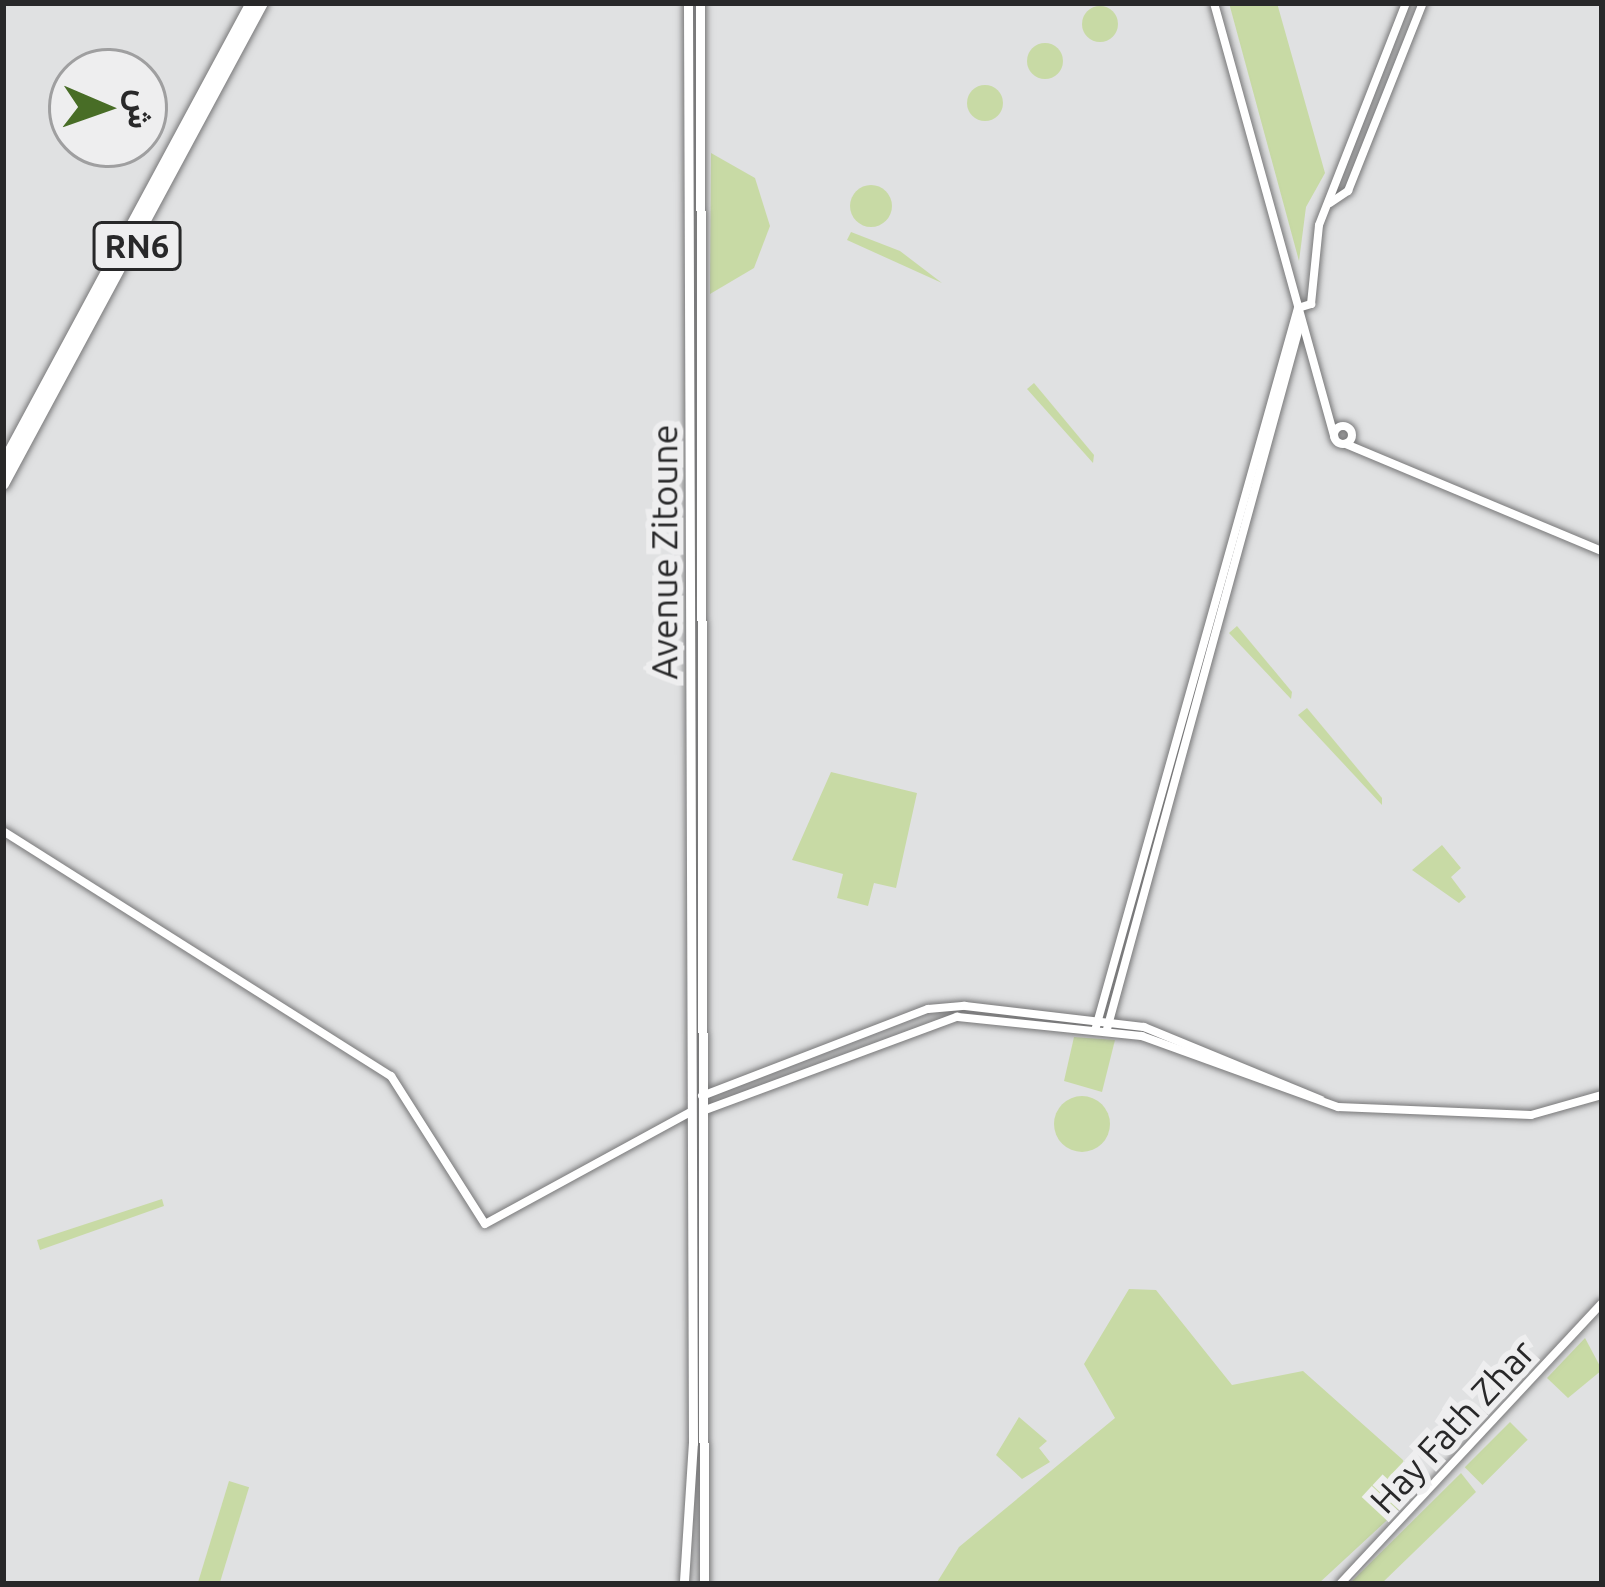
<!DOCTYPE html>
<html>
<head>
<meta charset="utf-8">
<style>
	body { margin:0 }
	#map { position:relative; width:1605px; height:1587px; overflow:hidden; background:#e0e1e2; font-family:Ubuntu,Vazirmatn,sans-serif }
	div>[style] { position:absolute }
	.green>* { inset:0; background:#c8daa5; transform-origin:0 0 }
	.round { border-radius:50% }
	.roads { filter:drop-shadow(0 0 3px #777778) drop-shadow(0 0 3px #777778) }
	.minor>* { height:8px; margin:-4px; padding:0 4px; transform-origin:4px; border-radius:4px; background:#fff }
	.minor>.ring { margin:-4px; padding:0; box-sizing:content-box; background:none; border:8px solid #fff; border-radius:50% }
	.major>* { height:9px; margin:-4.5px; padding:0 4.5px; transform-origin:4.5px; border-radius:4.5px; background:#fff }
	.highway>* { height:12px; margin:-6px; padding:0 6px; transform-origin:6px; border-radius:6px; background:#fff }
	span { translate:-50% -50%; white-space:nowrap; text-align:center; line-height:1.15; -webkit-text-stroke:12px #eeeeef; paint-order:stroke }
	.shield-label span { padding:3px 9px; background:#eeeeef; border:3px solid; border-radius:9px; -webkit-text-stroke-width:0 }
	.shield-label { font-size:33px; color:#282829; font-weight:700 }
	.street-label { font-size:36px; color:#282829 }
	.frame { position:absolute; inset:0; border:6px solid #282829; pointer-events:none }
	.north { position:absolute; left:48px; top:48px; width:120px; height:120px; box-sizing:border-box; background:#eeeeef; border:3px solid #9f9fa0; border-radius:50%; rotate:92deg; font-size:33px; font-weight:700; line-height:48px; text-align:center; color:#282829 }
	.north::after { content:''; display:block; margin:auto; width:42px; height:54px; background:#486d26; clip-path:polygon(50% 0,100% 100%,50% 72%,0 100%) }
</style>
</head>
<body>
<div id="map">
	<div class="green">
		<div style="clip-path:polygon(1229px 3px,1277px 3px,1325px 173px,1306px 207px,1299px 261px)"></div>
		<div class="round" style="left:1082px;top:6px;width:36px;height:36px"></div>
		<div class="round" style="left:1027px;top:43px;width:36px;height:36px"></div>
		<div class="round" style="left:967px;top:85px;width:36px;height:36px"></div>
		<div style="clip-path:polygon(711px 153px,755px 178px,770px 226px,754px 268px,710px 294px)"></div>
		<div class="round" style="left:850px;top:185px;width:42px;height:42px"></div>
		<div style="clip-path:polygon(851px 232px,900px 251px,942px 283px,847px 240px)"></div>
		<div style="clip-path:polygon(1034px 383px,1094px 455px,1093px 463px,1027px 389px)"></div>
		<div style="clip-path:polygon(1237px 626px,1292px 692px,1291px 699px,1229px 633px)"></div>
		<div style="clip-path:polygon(1307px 708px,1382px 798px,1382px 805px,1298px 715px)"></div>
		<div style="clip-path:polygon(831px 772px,917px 793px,896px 888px,874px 883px,868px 906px,837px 898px,843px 874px,792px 860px)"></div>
		<div style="clip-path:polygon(1442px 845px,1461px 868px,1451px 877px,1466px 897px,1459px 903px,1412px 870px)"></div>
		<div style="clip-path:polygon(1074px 1037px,1115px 1040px,1102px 1092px,1064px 1081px)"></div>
		<div class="round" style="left:1054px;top:1096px;width:56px;height:56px"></div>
		<div style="clip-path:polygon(162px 1199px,164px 1206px,40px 1250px,37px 1240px)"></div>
		<div style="clip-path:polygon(1129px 1289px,1156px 1290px,1232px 1385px,1303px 1371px,1403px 1460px,1411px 1498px,1318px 1584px,936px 1584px,959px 1547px,1115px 1418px,1084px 1364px)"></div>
		<div style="clip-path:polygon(1585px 1338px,1602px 1370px,1568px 1398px,1547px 1378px)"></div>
		<div style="clip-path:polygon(1019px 1417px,1047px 1441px,1039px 1448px,1050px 1462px,1022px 1479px,996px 1455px)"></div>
		<div style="left:1510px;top:1422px;width:25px;height:64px;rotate:45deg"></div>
		<div style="clip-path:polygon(1461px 1473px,1476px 1492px,1381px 1584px,1349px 1584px)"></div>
		<div style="left:229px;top:1481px;width:21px;height:108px;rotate:17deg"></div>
	</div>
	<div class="roads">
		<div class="minor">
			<div style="left:1214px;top:3px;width:450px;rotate:74.5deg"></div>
			<div style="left:1330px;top:203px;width:22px;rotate:-34deg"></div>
			<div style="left:1348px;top:191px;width:202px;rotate:-68.3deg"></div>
			<div style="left:1298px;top:308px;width:14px;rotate:-17deg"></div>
			<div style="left:1311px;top:304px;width:79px;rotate:-84.2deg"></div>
			<div style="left:1319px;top:225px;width:238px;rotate:-68.6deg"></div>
			<div class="ring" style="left:1334px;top:426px;width:10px;height:10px"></div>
			<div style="left:1346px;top:444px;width:277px;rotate:22.7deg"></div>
			<div style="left:3px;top:831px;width:459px;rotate:32.3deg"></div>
			<div style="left:391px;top:1076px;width:175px;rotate:57.6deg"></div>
			<div style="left:485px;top:1224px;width:234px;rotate:-28.6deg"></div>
			<div style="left:1096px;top:1027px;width:747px;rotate:-74.31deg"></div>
			<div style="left:1107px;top:1029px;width:734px;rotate:-74.68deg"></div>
			<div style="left:702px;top:1096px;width:242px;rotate:-21.1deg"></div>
			<div style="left:928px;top:1009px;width:37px;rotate:-5deg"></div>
			<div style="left:965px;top:1006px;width:180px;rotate:6.7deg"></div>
			<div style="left:1144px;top:1027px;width:191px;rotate:22.4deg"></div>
			<div style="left:705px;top:1110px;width:269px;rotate:-20.3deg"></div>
			<div style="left:957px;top:1017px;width:186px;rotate:5.9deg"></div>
			<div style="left:1142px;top:1036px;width:208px;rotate:19.9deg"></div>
			<div style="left:1338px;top:1107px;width:193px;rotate:2.4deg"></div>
			<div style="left:1531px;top:1115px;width:74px;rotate:-15.7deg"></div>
			<div style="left:1340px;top:1584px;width:384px;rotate:-47deg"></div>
		</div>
		<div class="major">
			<div style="left:700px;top:3px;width:1581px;rotate:89.86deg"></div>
			<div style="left:684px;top:1581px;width:138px;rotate:-86.3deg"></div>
			<div style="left:693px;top:1443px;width:1440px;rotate:-90.2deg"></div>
		</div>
		<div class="highway">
			<div style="left:3px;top:465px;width:525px;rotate:-61.68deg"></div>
			<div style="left:3px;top:484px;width:546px;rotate:-61.7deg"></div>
		</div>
	</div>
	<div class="shield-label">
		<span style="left:137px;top:246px">RN6</span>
	</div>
	<div class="street-label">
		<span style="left:664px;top:552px;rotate:-90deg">Avenue Zitoune</span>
		<span style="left:1452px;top:1426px;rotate:-47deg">Hay Fath Zhar</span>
	</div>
	<div class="frame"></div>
	<div class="north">ش</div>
</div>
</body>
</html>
